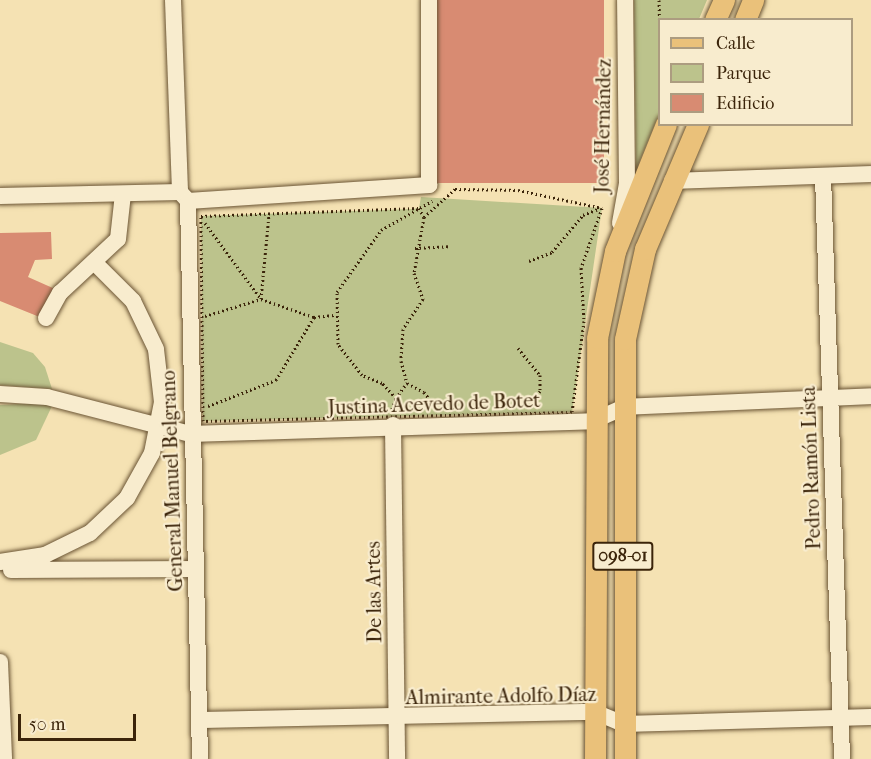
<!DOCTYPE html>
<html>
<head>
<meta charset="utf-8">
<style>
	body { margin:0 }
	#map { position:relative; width:871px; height:759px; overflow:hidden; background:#f5e2b3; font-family:"IM FELL French Canon",serif }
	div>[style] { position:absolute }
	.green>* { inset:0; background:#bcc38c }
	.building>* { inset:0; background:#d88b72; transform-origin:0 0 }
	.path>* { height:3px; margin-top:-1.5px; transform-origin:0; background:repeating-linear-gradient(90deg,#3b240a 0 1.5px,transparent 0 4.5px) }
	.roads { filter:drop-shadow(0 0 2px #6a5434) drop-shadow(0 0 2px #6a5434) }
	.minor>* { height:16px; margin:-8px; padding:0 8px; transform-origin:8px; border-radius:8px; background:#f8ecce }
	.major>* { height:21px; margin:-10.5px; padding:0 10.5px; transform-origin:10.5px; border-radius:10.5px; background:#eac17a }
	span { translate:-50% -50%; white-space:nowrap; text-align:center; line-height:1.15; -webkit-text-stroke:4.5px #f8ecce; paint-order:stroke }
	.shield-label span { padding:2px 4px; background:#f8ecce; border:2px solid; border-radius:4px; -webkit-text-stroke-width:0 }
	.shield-label { font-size:18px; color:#3b240a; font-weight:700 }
	.street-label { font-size:20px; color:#3b240a }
	.legend { position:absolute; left:658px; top:18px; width:195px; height:108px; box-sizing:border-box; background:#f8ecce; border:2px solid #ac9c80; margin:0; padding:8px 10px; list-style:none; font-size:18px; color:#3b240a }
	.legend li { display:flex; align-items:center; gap:12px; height:30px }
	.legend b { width:30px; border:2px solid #ac9c80 }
	.scale { position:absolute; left:18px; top:714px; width:118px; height:27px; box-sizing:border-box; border:3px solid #3b240a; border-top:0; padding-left:8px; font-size:18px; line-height:21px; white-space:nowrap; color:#3b240a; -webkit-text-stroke:4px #f8ecce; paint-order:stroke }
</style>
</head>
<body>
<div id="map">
	<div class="green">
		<div style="clip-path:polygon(634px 0,707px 0,699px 19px,660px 20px,659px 114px,636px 170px)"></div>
		<div style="clip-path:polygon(421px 197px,602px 208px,572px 412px,203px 421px,201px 216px,413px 209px,419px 208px)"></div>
		<div style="clip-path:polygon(0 342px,33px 353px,45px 367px,52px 389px,0 385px)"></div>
		<div style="clip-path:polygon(0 405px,39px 403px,52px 406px,36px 440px,0 455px)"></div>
	</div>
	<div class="building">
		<div style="left:436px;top:0;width:168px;height:183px"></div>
		<div style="clip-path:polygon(51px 232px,52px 259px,35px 260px,28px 277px,55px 289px,42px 318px,0 301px,0 233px)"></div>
	</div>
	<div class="path">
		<div style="left:659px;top:0;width:40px;rotate:88.6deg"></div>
		<div style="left:455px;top:189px;width:63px;rotate:0.9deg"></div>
		<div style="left:518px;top:190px;width:86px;rotate:12.1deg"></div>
		<div style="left:602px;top:208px;width:64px;rotate:109.3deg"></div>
		<div style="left:581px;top:268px;width:53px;rotate:86.8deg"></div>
		<div style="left:584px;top:321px;width:92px;rotate:97.5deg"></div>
		<div style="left:572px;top:412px;width:369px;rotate:178.6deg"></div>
		<div style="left:203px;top:421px;width:205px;rotate:-90.6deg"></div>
		<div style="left:201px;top:216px;width:218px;rotate:-2.1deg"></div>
		<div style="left:419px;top:208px;width:10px;rotate:61deg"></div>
		<div style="left:424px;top:217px;width:42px;rotate:-42.1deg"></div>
		<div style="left:424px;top:217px;width:57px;rotate:100.1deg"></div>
		<div style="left:414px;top:273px;width:28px;rotate:71deg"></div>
		<div style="left:423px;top:299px;width:36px;rotate:124deg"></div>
		<div style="left:403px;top:329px;width:32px;rotate:94deg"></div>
		<div style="left:401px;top:361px;width:23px;rotate:75deg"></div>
		<div style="left:407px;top:383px;width:19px;rotate:28deg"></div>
		<div style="left:424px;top:392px;width:21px;rotate:53deg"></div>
		<div style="left:205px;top:223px;width:94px;rotate:53.6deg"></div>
		<div style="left:261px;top:299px;width:84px;rotate:-84.6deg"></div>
		<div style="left:415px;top:248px;width:34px;rotate:-3deg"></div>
		<div style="left:529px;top:261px;width:25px;rotate:-21deg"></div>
		<div style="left:552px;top:252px;width:48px;rotate:-50deg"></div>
		<div style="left:583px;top:215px;width:18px;rotate:-22deg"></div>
		<div style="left:205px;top:316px;width:59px;rotate:-16.9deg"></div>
		<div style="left:261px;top:299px;width:56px;rotate:18.8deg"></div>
		<div style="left:314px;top:317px;width:20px;rotate:-6deg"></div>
		<div style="left:518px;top:348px;width:35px;rotate:51deg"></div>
		<div style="left:540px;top:375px;width:16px;rotate:90deg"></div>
		<div style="left:540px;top:391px;width:19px;rotate:125deg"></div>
		<div style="left:396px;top:398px;width:19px;rotate:-54deg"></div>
		<div style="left:208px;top:406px;width:73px;rotate:-20.9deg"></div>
		<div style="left:276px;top:380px;width:74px;rotate:-58.9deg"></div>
		<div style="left:392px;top:409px;width:12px;rotate:-70deg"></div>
		<div style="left:396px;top:398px;width:21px;rotate:-133deg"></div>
		<div style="left:382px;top:383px;width:22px;rotate:-158deg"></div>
		<div style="left:362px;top:375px;width:39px;rotate:-128deg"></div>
		<div style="left:338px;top:344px;width:52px;rotate:-91.1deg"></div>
		<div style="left:337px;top:292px;width:76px;rotate:-54.6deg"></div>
		<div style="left:381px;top:230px;width:59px;rotate:-29.6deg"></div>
	</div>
	<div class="roads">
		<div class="minor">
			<div style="left:173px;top:0;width:192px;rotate:87.9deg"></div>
			<div style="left:823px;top:176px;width:583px;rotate:88.13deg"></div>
			<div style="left:672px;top:181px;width:199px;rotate:-2deg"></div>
			<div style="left:0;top:196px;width:180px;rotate:-1.3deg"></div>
			<div style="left:180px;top:192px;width:12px;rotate:48deg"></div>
			<div style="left:188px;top:201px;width:242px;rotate:-3.8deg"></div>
			<div style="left:429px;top:185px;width:185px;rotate:-90deg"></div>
			<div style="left:188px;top:201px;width:558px;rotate:88.77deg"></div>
			<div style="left:620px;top:223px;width:40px;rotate:-80deg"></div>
			<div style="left:627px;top:184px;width:184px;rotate:-90.6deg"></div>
			<div style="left:46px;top:318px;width:29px;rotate:-61deg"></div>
			<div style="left:60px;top:293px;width:79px;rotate:-43deg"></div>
			<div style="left:118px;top:239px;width:45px;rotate:-83.7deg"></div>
			<div style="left:0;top:394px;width:47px;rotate:3.7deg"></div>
			<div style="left:47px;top:397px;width:148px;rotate:14.5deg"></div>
			<div style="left:190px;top:434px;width:403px;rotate:-1.8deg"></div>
			<div style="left:593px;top:421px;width:34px;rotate:-24deg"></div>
			<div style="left:624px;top:407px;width:247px;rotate:-2.5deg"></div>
			<div style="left:393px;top:425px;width:334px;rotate:89.3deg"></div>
			<div style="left:0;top:562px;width:46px;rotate:-8.8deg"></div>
			<div style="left:45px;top:555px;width:50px;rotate:-26.1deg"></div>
			<div style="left:90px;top:533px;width:51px;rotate:-43.4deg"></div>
			<div style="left:127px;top:498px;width:51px;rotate:-60.9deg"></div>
			<div style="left:152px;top:453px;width:52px;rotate:-78.9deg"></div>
			<div style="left:162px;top:402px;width:53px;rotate:-96.5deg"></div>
			<div style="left:156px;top:349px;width:53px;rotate:-115.6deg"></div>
			<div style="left:133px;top:301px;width:54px;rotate:-135deg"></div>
			<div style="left:11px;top:570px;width:185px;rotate:-0.3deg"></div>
			<div style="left:0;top:662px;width:97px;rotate:87.6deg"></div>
			<div style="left:202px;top:720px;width:393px;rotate:-1.2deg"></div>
			<div style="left:595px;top:712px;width:30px;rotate:23deg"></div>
			<div style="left:623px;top:724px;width:248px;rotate:-1.6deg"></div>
		</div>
		<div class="major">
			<div style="left:715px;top:20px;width:22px;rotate:-66deg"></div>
			<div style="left:745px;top:20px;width:22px;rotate:-68deg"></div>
			<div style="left:595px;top:759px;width:421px;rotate:-89.7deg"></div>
			<div style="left:597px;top:338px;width:89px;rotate:-78.3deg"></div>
			<div style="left:615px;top:251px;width:137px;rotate:-68.1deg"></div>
			<div style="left:625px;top:759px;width:420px;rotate:-90deg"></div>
			<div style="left:625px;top:339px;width:92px;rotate:-77.5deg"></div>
			<div style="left:645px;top:249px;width:136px;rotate:-67deg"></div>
		</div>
	</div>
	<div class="shield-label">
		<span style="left:623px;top:556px">098-01</span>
	</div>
	<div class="street-label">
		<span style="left:603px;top:126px;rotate:-89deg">José Hernández</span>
		<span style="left:434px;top:404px;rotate:-2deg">Justina Acevedo de Botet</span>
		<span style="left:811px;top:468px;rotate:-92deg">Pedro Ramón Lista</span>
		<span style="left:172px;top:481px;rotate:-92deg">General Manuel Belgrano</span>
		<span style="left:374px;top:592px;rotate:-91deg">De las Artes</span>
		<span style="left:501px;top:696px;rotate:-1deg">Almirante Adolfo Díaz</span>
	</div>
	<ul class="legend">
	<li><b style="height:8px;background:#eac17a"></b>Calle</li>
	<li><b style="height:16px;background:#bcc38c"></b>Parque</li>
	<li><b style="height:16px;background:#d88b72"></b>Edificio</li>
	</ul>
	<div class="scale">50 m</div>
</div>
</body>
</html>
